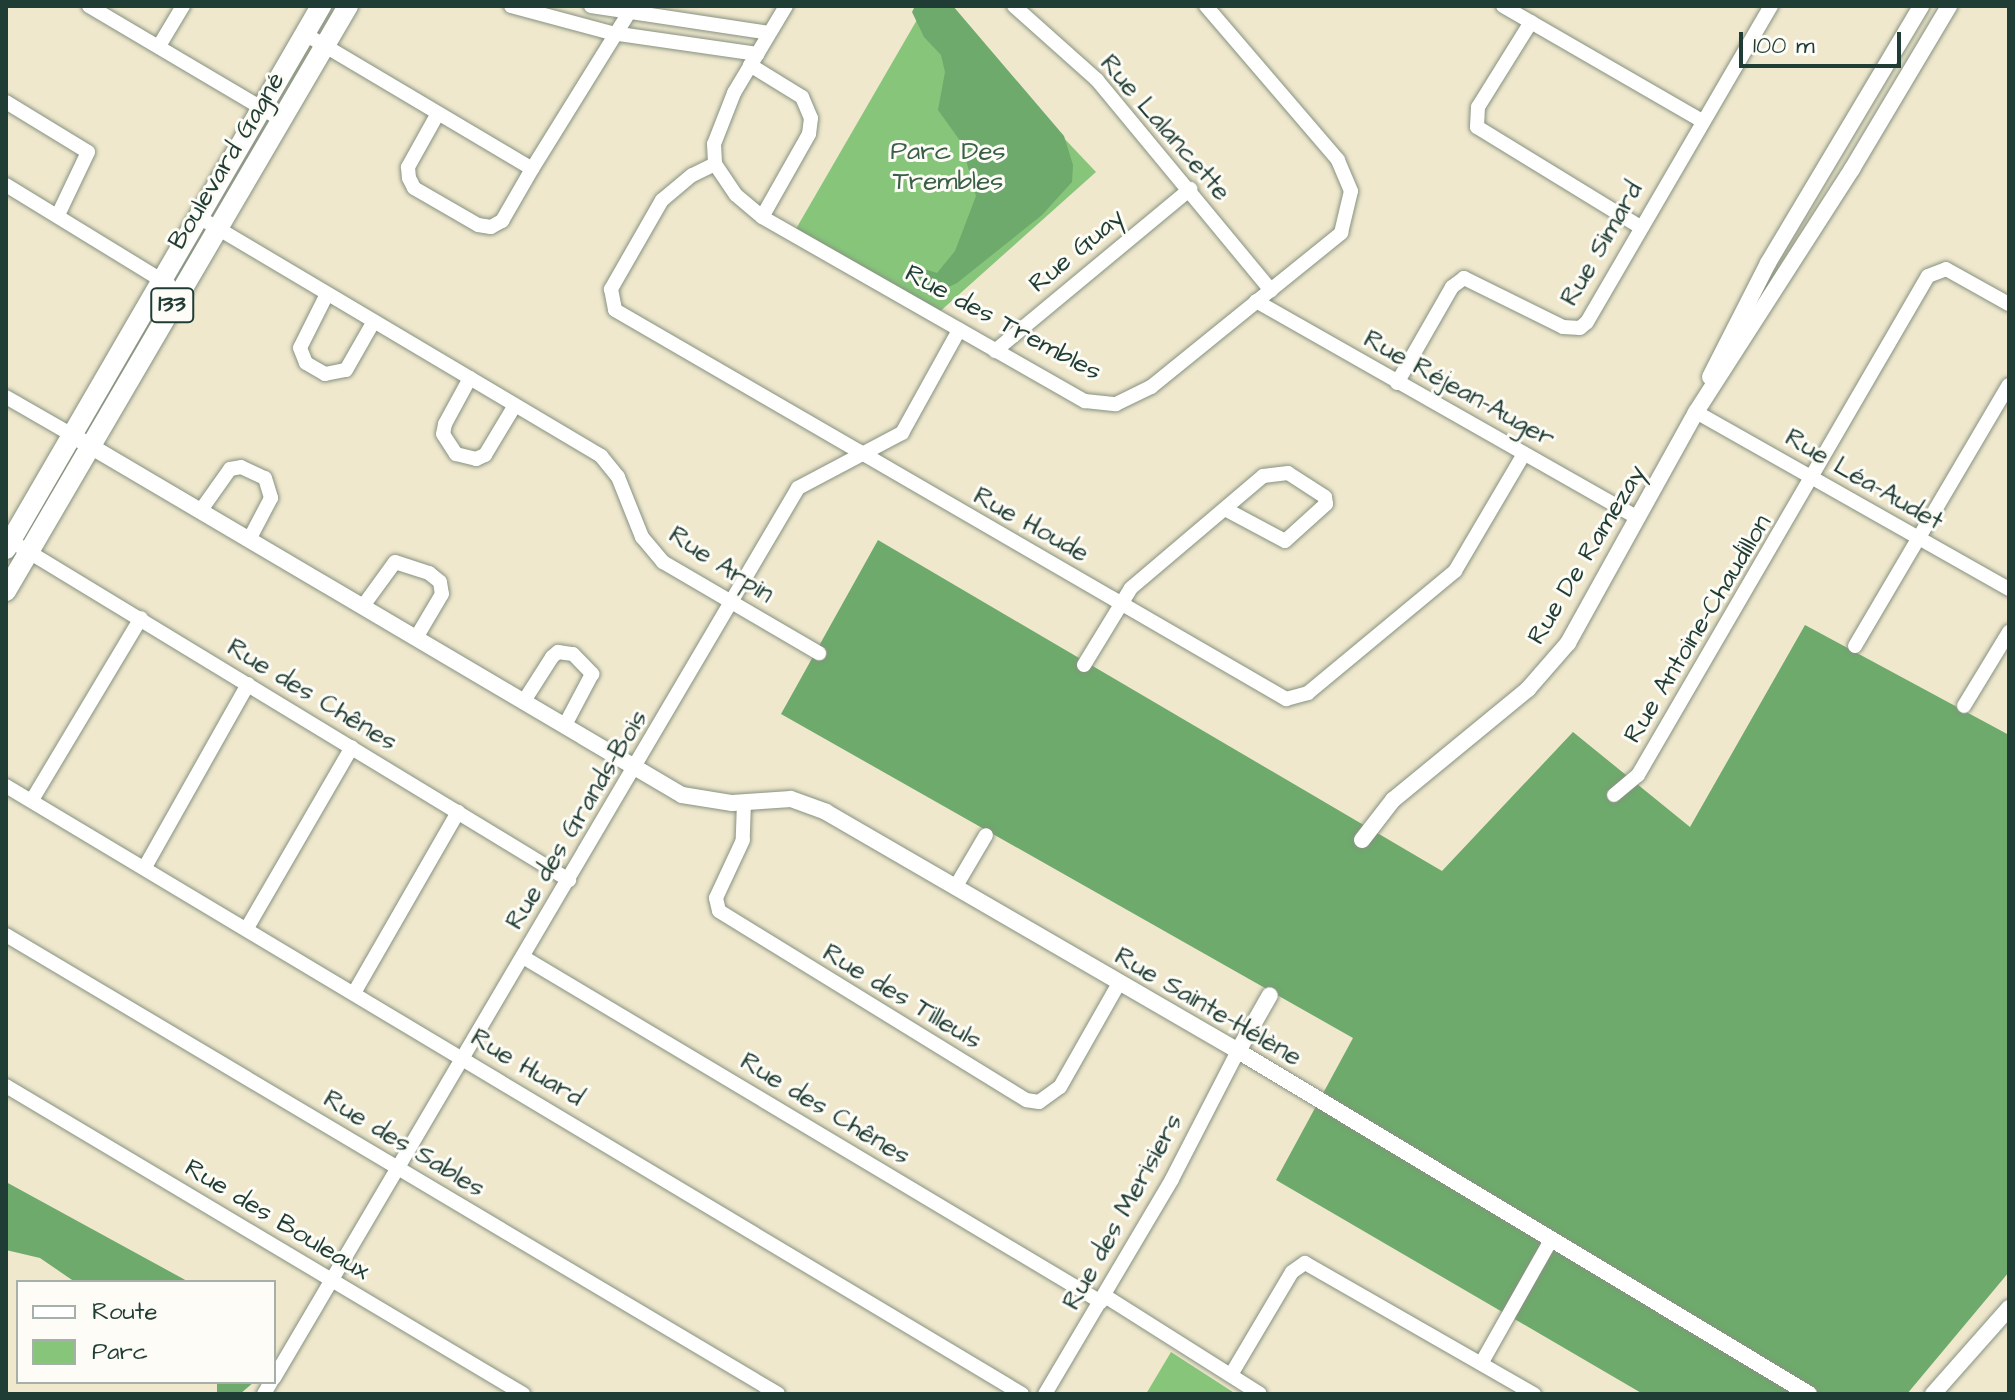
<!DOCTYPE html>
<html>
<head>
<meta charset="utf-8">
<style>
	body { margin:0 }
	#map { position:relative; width:2015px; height:1400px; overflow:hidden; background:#efe8cd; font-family:"Architects Daughter",sans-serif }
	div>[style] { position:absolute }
	.green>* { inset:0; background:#87c57b }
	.forest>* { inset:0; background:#6daa6b }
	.roads { filter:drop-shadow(0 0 2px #879280) drop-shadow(0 0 2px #879280) }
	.minor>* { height:14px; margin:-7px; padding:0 7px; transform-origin:7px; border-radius:7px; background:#fff }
	.tertiary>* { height:16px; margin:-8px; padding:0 8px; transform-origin:8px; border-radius:8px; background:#fff }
	.primary>* { height:20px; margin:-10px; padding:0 10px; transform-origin:10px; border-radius:10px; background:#fff }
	span { translate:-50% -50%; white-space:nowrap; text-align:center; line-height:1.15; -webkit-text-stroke:6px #fdfcf7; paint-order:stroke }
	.shield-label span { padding:2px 6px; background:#fdfcf7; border:2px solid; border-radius:6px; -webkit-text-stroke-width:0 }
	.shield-label { font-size:24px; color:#1f3d34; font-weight:700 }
	.street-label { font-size:26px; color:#1f3d34 }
	.park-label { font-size:26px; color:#395f46 }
	.frame { position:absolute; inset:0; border:8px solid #1f3d34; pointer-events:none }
	.legend { position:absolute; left:16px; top:1280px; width:260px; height:104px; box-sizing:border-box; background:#fdfcf7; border:2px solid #a4b0a9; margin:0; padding:10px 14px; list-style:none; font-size:24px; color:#1f3d34 }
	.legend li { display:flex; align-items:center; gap:16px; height:40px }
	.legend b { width:40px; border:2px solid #a4b0a9 }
	.scale { position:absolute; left:1739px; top:32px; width:162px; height:36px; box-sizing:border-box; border:4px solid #1f3d34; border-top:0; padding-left:10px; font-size:24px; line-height:28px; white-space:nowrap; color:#1f3d34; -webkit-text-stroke:6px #fdfcf7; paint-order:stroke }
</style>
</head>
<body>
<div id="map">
	<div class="green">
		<div style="clip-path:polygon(925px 6px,939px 6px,1096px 172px,936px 315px,793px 234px)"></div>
		<div style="clip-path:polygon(1171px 1352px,1236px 1394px,1146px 1394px)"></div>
	</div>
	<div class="forest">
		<div style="clip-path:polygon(915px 6px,953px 6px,1064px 136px,1073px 165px,1072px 182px,1042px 215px,957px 283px,938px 292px,923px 288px,915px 266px,937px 273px,955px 251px,976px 196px,961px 142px,938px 110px,945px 72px,941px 55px,924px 37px,912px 12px)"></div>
		<div style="clip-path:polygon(878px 540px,1442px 871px,1573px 732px,1690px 827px,1805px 625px,2009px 735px,2009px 1272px,1907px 1394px,1643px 1394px,1276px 1180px,1353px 1038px,781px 714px)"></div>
		<div style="clip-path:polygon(6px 1182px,189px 1282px,75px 1282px,40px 1258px,6px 1250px)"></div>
		<div style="clip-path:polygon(217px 1382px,254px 1382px,240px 1394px,217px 1394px)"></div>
	</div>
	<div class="roads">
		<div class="minor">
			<div style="left:89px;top:6px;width:224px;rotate:30.6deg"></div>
			<div style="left:511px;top:6px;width:105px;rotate:15deg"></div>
			<div style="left:612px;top:33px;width:147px;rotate:8.2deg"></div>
			<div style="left:591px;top:6px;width:180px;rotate:8.6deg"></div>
			<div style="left:786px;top:6px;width:101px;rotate:120.9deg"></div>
			<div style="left:734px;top:93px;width:55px;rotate:111.4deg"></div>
			<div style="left:714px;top:144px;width:20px;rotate:87deg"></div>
			<div style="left:715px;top:164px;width:37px;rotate:56deg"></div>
			<div style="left:736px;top:195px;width:34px;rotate:40deg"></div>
			<div style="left:762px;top:217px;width:372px;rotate:29.7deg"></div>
			<div style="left:1085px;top:401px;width:31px;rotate:6deg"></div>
			<div style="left:1116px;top:404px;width:39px;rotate:-26deg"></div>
			<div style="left:1151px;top:387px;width:245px;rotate:-39deg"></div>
			<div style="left:1341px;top:233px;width:43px;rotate:-76.6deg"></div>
			<div style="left:1351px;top:191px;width:34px;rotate:-113deg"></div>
			<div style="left:1338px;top:160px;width:203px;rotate:-130.6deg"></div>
			<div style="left:1014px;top:6px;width:111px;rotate:41.7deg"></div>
			<div style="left:1097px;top:80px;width:273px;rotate:50.4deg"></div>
			<div style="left:1503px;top:6px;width:230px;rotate:30deg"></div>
			<div style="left:1531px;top:22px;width:100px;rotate:121.9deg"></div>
			<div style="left:1478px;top:107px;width:20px;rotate:93deg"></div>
			<div style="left:1477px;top:127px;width:191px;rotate:31.5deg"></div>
			<div style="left:305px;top:34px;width:264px;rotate:30.7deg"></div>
			<div style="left:532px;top:169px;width:192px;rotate:-58.2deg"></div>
			<div style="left:159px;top:46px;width:47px;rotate:-59deg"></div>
			<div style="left:750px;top:65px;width:61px;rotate:31.6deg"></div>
			<div style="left:802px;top:97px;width:23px;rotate:67deg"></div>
			<div style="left:811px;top:118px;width:16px;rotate:97deg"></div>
			<div style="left:809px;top:134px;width:95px;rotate:119.5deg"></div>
			<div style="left:6px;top:102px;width:96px;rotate:31.4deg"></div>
			<div style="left:88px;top:152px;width:70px;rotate:115.5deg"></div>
			<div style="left:437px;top:115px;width:60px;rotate:119.1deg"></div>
			<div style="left:408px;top:167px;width:11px;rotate:85deg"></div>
			<div style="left:409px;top:178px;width:11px;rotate:63deg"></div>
			<div style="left:414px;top:188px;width:74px;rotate:30deg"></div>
			<div style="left:478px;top:225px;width:13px;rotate:9deg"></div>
			<div style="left:491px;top:227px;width:13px;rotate:-29deg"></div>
			<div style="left:502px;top:221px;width:60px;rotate:-60deg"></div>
			<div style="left:715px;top:164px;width:25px;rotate:154deg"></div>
			<div style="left:692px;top:175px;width:39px;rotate:140deg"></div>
			<div style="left:662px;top:200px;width:103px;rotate:119.8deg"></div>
			<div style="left:611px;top:289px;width:21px;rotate:79deg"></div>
			<div style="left:615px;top:310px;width:776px;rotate:30.1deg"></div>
			<div style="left:1286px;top:699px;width:23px;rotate:-15deg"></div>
			<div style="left:1308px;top:693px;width:191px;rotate:-39.7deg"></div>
			<div style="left:1455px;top:571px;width:136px;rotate:-59.5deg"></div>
			<div style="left:6px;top:185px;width:191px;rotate:31.5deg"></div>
			<div style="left:197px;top:216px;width:470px;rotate:30.7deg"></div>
			<div style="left:601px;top:456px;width:27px;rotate:51deg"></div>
			<div style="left:618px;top:477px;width:65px;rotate:68.2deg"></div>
			<div style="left:642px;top:537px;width:33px;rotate:50deg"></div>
			<div style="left:663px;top:562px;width:181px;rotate:30.3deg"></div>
			<div style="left:327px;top:294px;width:60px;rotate:116.6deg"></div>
			<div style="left:300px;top:348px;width:16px;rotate:68deg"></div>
			<div style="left:306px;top:363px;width:22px;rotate:30deg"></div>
			<div style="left:325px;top:374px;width:21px;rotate:-11deg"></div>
			<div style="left:346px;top:370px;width:56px;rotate:-60.3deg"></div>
			<div style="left:1256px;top:301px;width:439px;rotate:29.6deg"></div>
			<div style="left:995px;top:351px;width:254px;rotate:-39.7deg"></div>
			<div style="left:470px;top:378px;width:52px;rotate:118.5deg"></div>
			<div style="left:445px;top:424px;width:10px;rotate:101deg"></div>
			<div style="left:443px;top:434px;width:24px;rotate:57deg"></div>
			<div style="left:456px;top:454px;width:21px;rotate:14deg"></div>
			<div style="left:476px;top:459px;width:10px;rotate:-24deg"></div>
			<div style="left:485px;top:455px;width:58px;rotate:-59deg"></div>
			<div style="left:1397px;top:383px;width:111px;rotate:-60.2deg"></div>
			<div style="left:1452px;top:287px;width:15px;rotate:-37deg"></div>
			<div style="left:1464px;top:278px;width:110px;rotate:26.3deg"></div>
			<div style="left:1563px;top:327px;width:17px;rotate:3deg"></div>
			<div style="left:1580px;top:328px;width:9px;rotate:-41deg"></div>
			<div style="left:1587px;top:322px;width:366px;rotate:-59.8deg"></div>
			<div style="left:6px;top:397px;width:76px;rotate:29.9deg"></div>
			<div style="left:1696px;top:412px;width:360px;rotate:29.5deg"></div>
			<div style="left:201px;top:510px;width:50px;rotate:-54.7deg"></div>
			<div style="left:230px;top:469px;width:11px;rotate:-10deg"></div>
			<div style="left:241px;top:467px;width:26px;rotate:25deg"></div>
			<div style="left:265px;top:478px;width:21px;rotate:73deg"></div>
			<div style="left:271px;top:498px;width:45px;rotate:117.7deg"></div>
			<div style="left:6px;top:538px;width:659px;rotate:31.28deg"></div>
			<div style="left:363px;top:606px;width:54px;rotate:-54deg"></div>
			<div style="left:395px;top:562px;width:36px;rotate:18deg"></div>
			<div style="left:429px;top:573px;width:14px;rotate:39deg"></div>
			<div style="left:440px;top:582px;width:12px;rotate:81deg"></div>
			<div style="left:442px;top:594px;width:51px;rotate:120.6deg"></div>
			<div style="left:1855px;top:646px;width:303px;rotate:-59.5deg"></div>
			<div style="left:1084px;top:665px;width:90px;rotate:-58.6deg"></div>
			<div style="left:1131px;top:588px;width:173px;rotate:-40.3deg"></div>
			<div style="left:1263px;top:476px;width:25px;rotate:-7deg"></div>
			<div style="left:1288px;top:473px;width:44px;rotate:33deg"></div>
			<div style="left:1325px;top:497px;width:7px;rotate:82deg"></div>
			<div style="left:1326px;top:504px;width:55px;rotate:137.9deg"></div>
			<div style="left:1285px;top:541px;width:68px;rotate:-151.9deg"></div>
			<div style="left:524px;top:701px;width:52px;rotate:-57.5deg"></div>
			<div style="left:552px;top:657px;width:8px;rotate:-40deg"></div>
			<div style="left:558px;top:652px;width:15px;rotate:8deg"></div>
			<div style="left:573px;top:654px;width:28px;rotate:46deg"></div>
			<div style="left:592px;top:674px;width:58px;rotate:117.9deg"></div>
			<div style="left:1964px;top:706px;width:87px;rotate:-58.7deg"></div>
			<div style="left:6px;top:786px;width:1184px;rotate:30.9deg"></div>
			<div style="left:1614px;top:795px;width:31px;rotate:-40deg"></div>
			<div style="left:1638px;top:775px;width:577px;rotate:-59.84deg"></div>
			<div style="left:1928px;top:276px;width:19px;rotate:-21deg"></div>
			<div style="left:1946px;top:269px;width:72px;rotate:29.1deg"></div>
			<div style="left:32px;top:800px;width:212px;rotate:-59.1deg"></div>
			<div style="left:744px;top:802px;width:38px;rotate:92deg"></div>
			<div style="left:743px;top:840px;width:64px;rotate:115deg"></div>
			<div style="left:716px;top:898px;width:13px;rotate:77deg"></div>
			<div style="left:719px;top:911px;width:361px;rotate:31.6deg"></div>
			<div style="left:1026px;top:1100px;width:13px;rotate:9deg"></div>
			<div style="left:1039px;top:1102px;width:26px;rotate:-36deg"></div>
			<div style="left:1060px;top:1087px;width:120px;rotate:-60.4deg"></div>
			<div style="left:145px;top:867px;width:210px;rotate:-60.6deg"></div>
			<div style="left:956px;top:886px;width:59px;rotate:-59.5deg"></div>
			<div style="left:247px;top:928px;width:209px;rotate:-59.9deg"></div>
			<div style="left:6px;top:935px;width:898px;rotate:30.73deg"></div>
			<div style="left:523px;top:957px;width:673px;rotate:30.83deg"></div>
			<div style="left:354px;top:993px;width:209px;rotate:-60.1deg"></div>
			<div style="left:6px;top:1086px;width:602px;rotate:30.78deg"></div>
			<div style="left:1105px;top:1296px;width:183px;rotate:32.3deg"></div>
			<div style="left:1482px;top:1362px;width:140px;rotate:-60.5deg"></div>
			<div style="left:1232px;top:1373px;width:117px;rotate:-59.3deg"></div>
			<div style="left:1292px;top:1272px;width:16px;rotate:-35deg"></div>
			<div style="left:1305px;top:1263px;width:264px;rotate:29.8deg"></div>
			<div style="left:274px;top:1378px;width:1033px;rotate:-59.51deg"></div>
			<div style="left:798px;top:488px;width:118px;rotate:-27.9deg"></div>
			<div style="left:902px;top:433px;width:118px;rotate:-61deg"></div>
			<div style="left:264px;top:1394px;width:14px;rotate:-60deg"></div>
			<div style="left:1045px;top:1394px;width:250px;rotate:-59.4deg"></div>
			<div style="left:1172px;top:1179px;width:144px;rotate:-62.7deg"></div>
		</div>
		<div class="tertiary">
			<div style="left:1710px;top:377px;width:128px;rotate:-63deg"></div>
			<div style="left:1768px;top:263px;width:299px;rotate:-59.2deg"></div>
			<div style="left:80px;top:440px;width:699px;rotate:30.53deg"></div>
			<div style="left:682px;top:795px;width:51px;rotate:9.1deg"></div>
			<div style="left:732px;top:803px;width:59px;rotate:-3.9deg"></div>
			<div style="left:791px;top:799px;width:37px;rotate:20deg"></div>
			<div style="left:826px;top:812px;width:476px;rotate:30.1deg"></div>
			<div style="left:1238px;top:1051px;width:666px;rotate:30.99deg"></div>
			<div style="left:1362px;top:840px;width:51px;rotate:-52.2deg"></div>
			<div style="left:1393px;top:800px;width:175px;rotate:-39.4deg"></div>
			<div style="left:1528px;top:689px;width:61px;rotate:-49deg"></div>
			<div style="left:1568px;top:643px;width:264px;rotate:-61deg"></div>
			<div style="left:1696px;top:412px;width:289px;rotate:-57.3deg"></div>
			<div style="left:1852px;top:169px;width:190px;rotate:-59.2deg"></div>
			<div style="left:1238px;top:1051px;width:64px;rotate:-60.3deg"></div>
			<div style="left:1933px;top:1394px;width:115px;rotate:-48.5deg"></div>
		</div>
		<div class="primary">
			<div style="left:6px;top:549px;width:628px;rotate:-59.88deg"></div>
			<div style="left:6px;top:591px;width:678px;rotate:-59.69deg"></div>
		</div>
	</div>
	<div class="shield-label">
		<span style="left:172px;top:305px">133</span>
	</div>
	<div class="street-label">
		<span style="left:1165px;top:128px;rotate:49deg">Rue Lalancette</span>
		<span style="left:227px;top:161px;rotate:-59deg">Boulevard Gagné</span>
		<span style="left:1602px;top:244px;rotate:-60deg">Rue Simard</span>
		<span style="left:1077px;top:251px;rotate:-40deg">Rue Guay</span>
		<span style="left:1003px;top:323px;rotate:28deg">Rue des Trembles</span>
		<span style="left:1459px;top:389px;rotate:29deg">Rue Réjean-Auger</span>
		<span style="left:1864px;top:480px;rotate:30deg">Rue Léa-Audet</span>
		<span style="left:1031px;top:525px;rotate:29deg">Rue Houde</span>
		<span style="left:1587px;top:555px;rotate:-59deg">Rue De Ramezay</span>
		<span style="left:721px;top:565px;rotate:33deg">Rue Arpin</span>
		<span style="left:1698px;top:629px;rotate:-59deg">Rue Antoine-Chaudillon</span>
		<span style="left:312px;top:695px;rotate:31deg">Rue des Chênes</span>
		<span style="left:577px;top:820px;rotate:-59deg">Rue des Grands-Bois</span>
		<span style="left:902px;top:997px;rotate:31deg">Rue des Tilleuls</span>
		<span style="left:1208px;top:1007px;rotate:30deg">Rue Sainte-Hélène</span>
		<span style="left:527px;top:1068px;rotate:31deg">Rue Huard</span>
		<span style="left:825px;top:1109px;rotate:31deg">Rue des Chênes</span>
		<span style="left:404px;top:1144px;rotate:31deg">Rue des Sables</span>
		<span style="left:1123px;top:1212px;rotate:-61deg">Rue des Merisiers</span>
		<span style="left:277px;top:1220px;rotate:31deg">Rue des Bouleaux</span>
	</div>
	<div class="park-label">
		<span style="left:948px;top:167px">Parc Des<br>Trembles</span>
	</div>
	<div class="frame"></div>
	<ul class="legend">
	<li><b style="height:10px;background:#fff"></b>Route</li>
	<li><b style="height:22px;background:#87c57b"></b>Parc</li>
	</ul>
	<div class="scale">100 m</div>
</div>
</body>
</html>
